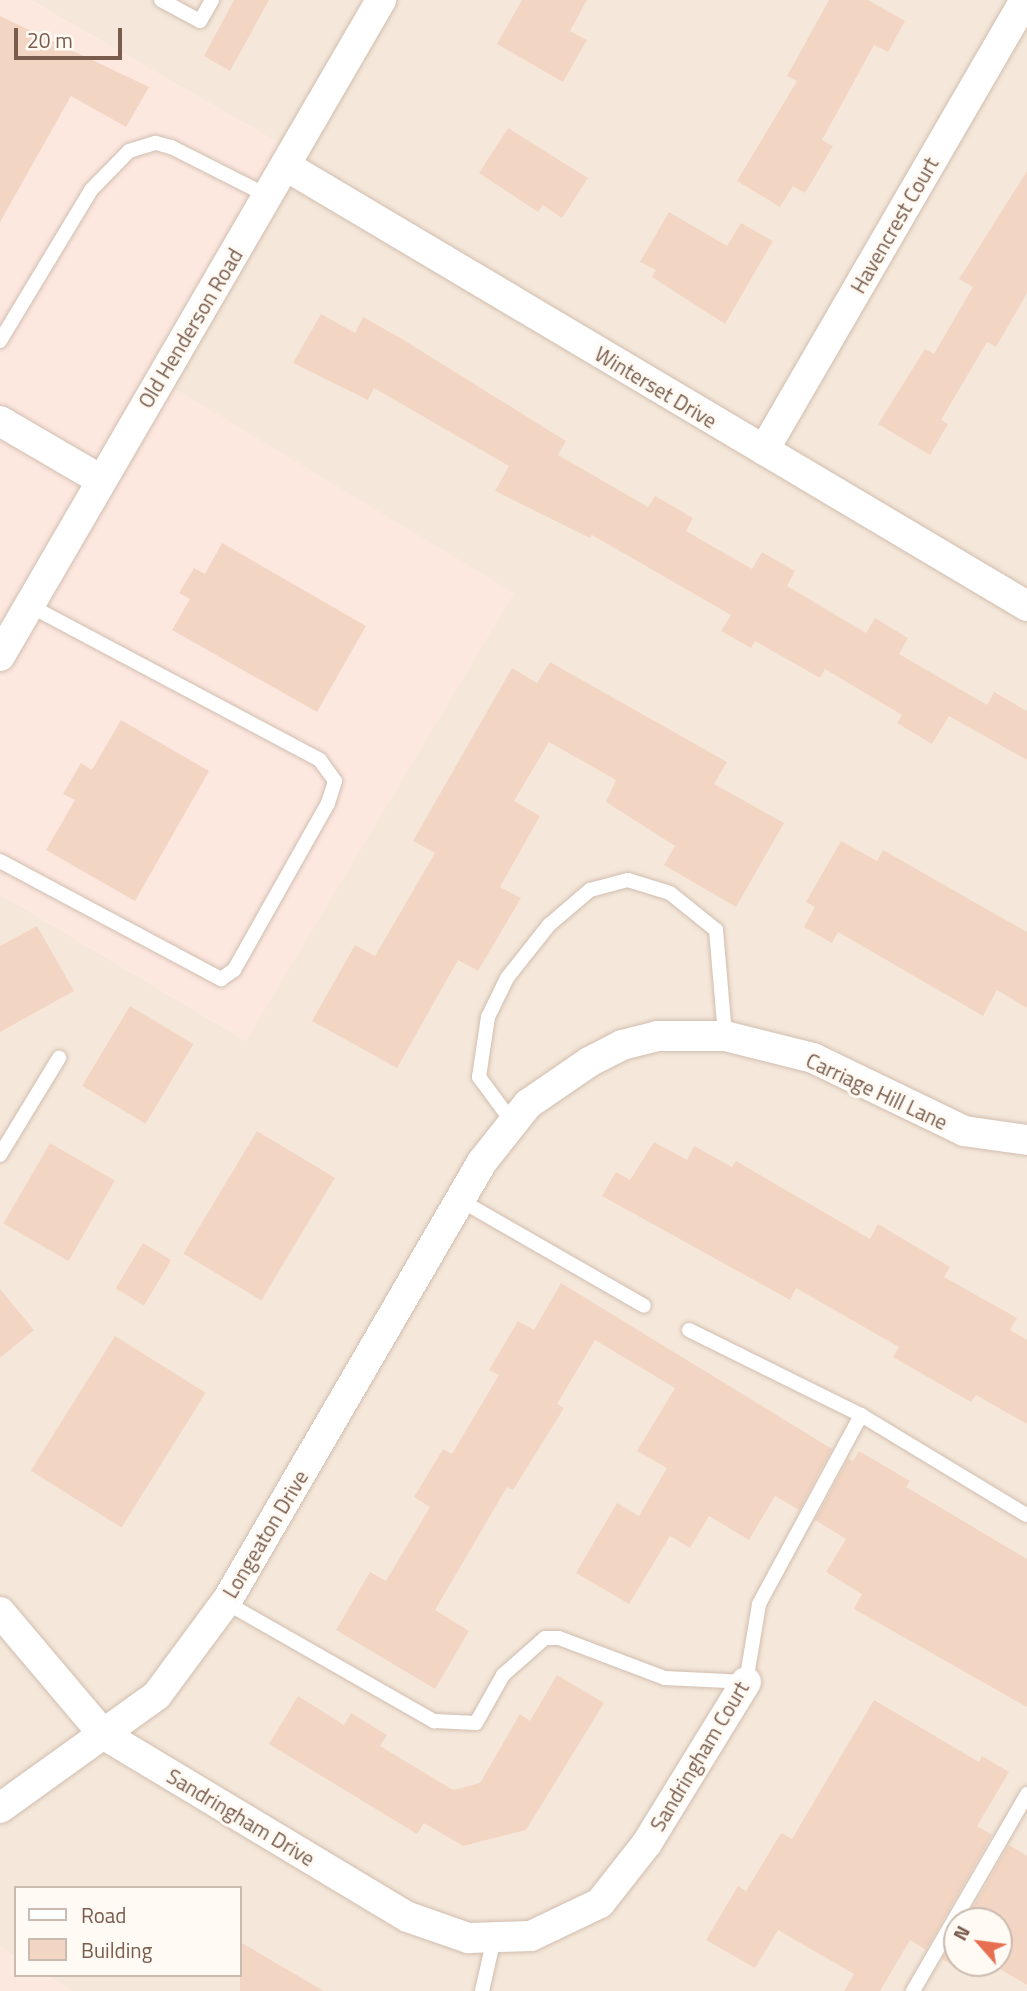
<!DOCTYPE html>
<html>
<head>
<meta charset="utf-8">
<style>
	body { margin:0 }
	#map { position:relative; width:1027px; height:1991px; overflow:hidden; background:#fdf6ec; font-family:"Titillium Web",sans-serif }
	div>[style] { position:absolute }
	.residential>* { inset:0; background:#f5e8da }
	.commercial>* { inset:0; background:#fde8e0 }
	.building>* { inset:0; background:#f3d5c3; transform-origin:0 0 }
	.roads { filter:drop-shadow(0 0 2px #d1beb0) drop-shadow(0 0 2px #d1beb0) }
	.lane>* { height:14px; margin:-7px; padding:0 7px; transform-origin:7px; border-radius:7px; background:#fff }
	.street>* { height:30px; margin:-15px; padding:0 15px; transform-origin:15px; border-radius:15px; background:#fff }
	span { translate:-50% -50%; white-space:nowrap; text-align:center; line-height:1.15; -webkit-text-stroke:6px #fffaf3; paint-order:stroke }
	.street-label { font-size:21px; color:#7a5c4d }
	.legend { position:absolute; left:14px; top:1886px; width:228px; height:91px; box-sizing:border-box; background:#fffaf3; border:2px solid #cabbb1; margin:0; padding:9px 12px; list-style:none; font-size:21px; color:#7a5c4d }
	.legend li { display:flex; align-items:center; gap:14px; height:35px }
	.legend b { width:35px; border:2px solid #cabbb1 }
	.north { position:absolute; left:943px; top:1907px; width:70px; height:70px; box-sizing:border-box; background:#fffaf3; border:2px solid #cabbb1; border-radius:50%; rotate:298deg; font-size:19px; font-weight:700; line-height:28px; text-align:center; color:#7a5c4d }
	.north::after { content:''; display:block; margin:auto; width:24px; height:32px; background:#e76f51; clip-path:polygon(50% 0,100% 100%,50% 72%,0 100%) }
	.scale { position:absolute; left:14px; top:28px; width:108px; height:32px; box-sizing:border-box; border:4px solid #7a5c4d; border-top:0; padding-left:9px; font-size:21px; line-height:24px; white-space:nowrap; color:#7a5c4d; -webkit-text-stroke:5px #fffaf3; paint-order:stroke }
</style>
</head>
<body>
<div id="map">
	<div class="residential">
		<div style="clip-path:polygon(evenodd,30px 0,1027px 0,1027px 1991px,72px 1991px,46px 1975px,240px 1975px,240px 1888px,16px 1888px,16px 1957px,0 1947px,0 894px,246px 1041px,157px 378px,289px 149px,30px 0,957px 1921px,999px 1921px,999px 1963px,957px 1963px,957px 1921px)"></div>
	</div>
	<div class="commercial">
		<div style="clip-path:polygon(0 0,30px 0,289px 149px,157px 378px,514px 593px,246px 1041px,0 894px)"></div>
		<div style="clip-path:polygon(0 1947px,16px 1957px,16px 1975px,46px 1975px,72px 1991px,0 1991px)"></div>
	</div>
	<div class="building">
		<div style="clip-path:polygon(234px 0,269px 0,230px 71px,204px 56px)"></div>
		<div style="clip-path:polygon(522px 0,587px 0,570px 31px,587px 40px,563px 82px,497px 44px)"></div>
		<div style="clip-path:polygon(829px 0,868px 0,905px 21px,888px 52px,874px 45px,822px 140px,833px 146px,805px 193px,793px 186px,780px 207px,737px 181px,797px 81px,787px 76px)"></div>
		<div style="clip-path:polygon(0 16px,149px 87px,126px 127px,71px 96px,0 222px)"></div>
		<div style="clip-path:polygon(508px 128px,588px 178px,562px 218px,543px 205px,538px 212px,479px 173px)"></div>
		<div style="clip-path:polygon(1027px 171px,1027px 293px,996px 347px,987px 342px,941px 420px,948px 424px,930px 455px,878px 424px,925px 349px,934px 354px,973px 287px,959px 279px)"></div>
		<div style="clip-path:polygon(669px 212px,727px 246px,741px 223px,773px 241px,725px 324px,652px 277px,656px 270px,640px 262px)"></div>
		<div style="clip-path:polygon(321px 314px,355px 333px,363px 317px,402px 339px,566px 441px,558px 455px,648px 507px,655px 496px,693px 518px,686px 531px,752px 569px,762px 552px,795px 571px,787px 586px,866px 633px,875px 618px,908px 638px,899px 654px,987px 705px,994px 692px,1027px 711px,1027px 760px,949px 716px,932px 744px,897px 723px,902px 715px,825px 669px,820px 678px,755px 641px,751px 648px,721px 631px,731px 615px,592px 535px,590px 538px,495px 491px,509px 466px,374px 388px,368px 400px,293px 363px)"></div>
		<div style="clip-path:polygon(222px 543px,366px 626px,317px 712px,172px 630px,190px 599px,179px 593px,194px 568px,205px 574px)"></div>
		<div style="clip-path:polygon(550px 662px,727px 762px,714px 784px,784px 823px,736px 907px,664px 865px,675px 846px,606px 802px,616px 780px,549px 742px,514px 801px,540px 816px,500px 887px,521px 898px,478px 971px,458px 960px,397px 1068px,312px 1021px,355px 945px,375px 956px,435px 853px,413px 841px,512px 668px,537px 683px)"></div>
		<div style="clip-path:polygon(121px 720px,209px 771px,135px 901px,46px 850px,75px 800px,63px 794px,81px 763px,92px 770px)"></div>
		<div style="clip-path:polygon(841px 841px,877px 861px,883px 850px,1027px 932px,1027px 1008px,997px 990px,983px 1016px,838px 932px,832px 943px,804px 927px,815px 907px,806px 902px)"></div>
		<div style="clip-path:polygon(37px 926px,74px 991px,0 1032px,0 946px)"></div>
		<div style="left:130px;top:1006px;width:74px;height:93px;rotate:31deg"></div>
		<div style="left:257px;top:1131px;width:91px;height:143px;rotate:31deg"></div>
		<div style="clip-path:polygon(654px 1142px,687px 1160px,694px 1146px,732px 1167px,736px 1161px,870px 1239px,878px 1224px,950px 1267px,944px 1277px,1017px 1318px,1010px 1330px,1027px 1340px,1027px 1424px,976px 1395px,971px 1402px,893px 1357px,899px 1347px,796px 1288px,790px 1300px,602px 1196px,616px 1172px,630px 1180px)"></div>
		<div style="left:50px;top:1143px;width:75px;height:93px;rotate:30deg"></div>
		<div style="left:143px;top:1243px;width:33px;height:53px;rotate:31deg"></div>
		<div style="clip-path:polygon(561px 1283px,832px 1449px,799px 1510px,775px 1496px,749px 1540px,709px 1516px,690px 1548px,670px 1536px,629px 1604px,576px 1573px,617px 1503px,639px 1516px,667px 1468px,637px 1451px,675px 1388px,595px 1340px,557px 1404px,564px 1408px,513px 1490px,507px 1487px,435px 1610px,469px 1631px,435px 1689px,336px 1630px,370px 1572px,386px 1581px,430px 1507px,414px 1497px,443px 1449px,452px 1454px,499px 1375px,489px 1370px,518px 1321px,534px 1330px)"></div>
		<div style="clip-path:polygon(0 1289px,34px 1330px,0 1358px)"></div>
		<div style="left:115px;top:1336px;width:107px;height:159px;rotate:32deg"></div>
		<div style="clip-path:polygon(859px 1451px,910px 1481px,906px 1487px,1027px 1559px,1027px 1707px,854px 1609px,862px 1594px,826px 1572px,846px 1539px,815px 1520px,848px 1459px,853px 1461px)"></div>
		<div style="clip-path:polygon(557px 1675px,604px 1703px,526px 1830px,463px 1846px,424px 1823px,417px 1834px,269px 1744px,298px 1696px,344px 1725px,351px 1713px,387px 1735px,380px 1746px,453px 1790px,480px 1783px,520px 1714px,530px 1721px)"></div>
		<div style="clip-path:polygon(874px 1700px,979px 1762px,982px 1756px,1009px 1772px,977px 1826px,992px 1835px,926px 1950px,910px 1940px,880px 1991px,844px 1991px,854px 1974px,778px 1930px,755px 1968px,706px 1940px,738px 1886px,746px 1891px,781px 1833px,792px 1839px)"></div>
		<div style="clip-path:polygon(1009px 1845px,1027px 1856px,1027px 1985px,990px 1963px,999px 1963px,999px 1921px,965px 1921px)"></div>
		<div style="clip-path:polygon(957px 1934px,957px 1963px,981px 1963px,972px 1977px,942px 1959px)"></div>
		<div style="clip-path:polygon(240px 1942px,324px 1991px,240px 1991px)"></div>
	</div>
	<div class="roads">
		<div class="lane">
			<div style="left:161px;top:0;width:44px;rotate:28.3deg"></div>
			<div style="left:200px;top:21px;width:24px;rotate:-60deg"></div>
			<div style="left:0;top:341px;width:176px;rotate:-58.9deg"></div>
			<div style="left:91px;top:190px;width:54px;rotate:-45.7deg"></div>
			<div style="left:129px;top:151px;width:28px;rotate:-17deg"></div>
			<div style="left:156px;top:143px;width:16px;rotate:15deg"></div>
			<div style="left:171px;top:147px;width:109px;rotate:26.8deg"></div>
			<div style="left:0;top:861px;width:251px;rotate:28.1deg"></div>
			<div style="left:221px;top:979px;width:16px;rotate:-35deg"></div>
			<div style="left:234px;top:970px;width:192px;rotate:-60.6deg"></div>
			<div style="left:328px;top:803px;width:23px;rotate:-72deg"></div>
			<div style="left:335px;top:781px;width:26px;rotate:-126deg"></div>
			<div style="left:320px;top:760px;width:330px;rotate:-152deg"></div>
			<div style="left:513px;top:1123px;width:57px;rotate:-126.5deg"></div>
			<div style="left:479px;top:1077px;width:61px;rotate:-81.5deg"></div>
			<div style="left:488px;top:1017px;width:43px;rotate:-64deg"></div>
			<div style="left:507px;top:978px;width:68px;rotate:-51.6deg"></div>
			<div style="left:549px;top:925px;width:54px;rotate:-40.5deg"></div>
			<div style="left:590px;top:890px;width:39px;rotate:-15deg"></div>
			<div style="left:628px;top:880px;width:44px;rotate:17.2deg"></div>
			<div style="left:670px;top:893px;width:59px;rotate:38.8deg"></div>
			<div style="left:716px;top:930px;width:106px;rotate:85.1deg"></div>
			<div style="left:0;top:1155px;width:114px;rotate:-58.7deg"></div>
			<div style="left:460px;top:1200px;width:212px;rotate:29.9deg"></div>
			<div style="left:689px;top:1330px;width:192px;rotate:26.3deg"></div>
			<div style="left:861px;top:1415px;width:193px;rotate:31.2deg"></div>
			<div style="left:225px;top:1602px;width:241px;rotate:29.7deg"></div>
			<div style="left:434px;top:1721px;width:42px;rotate:2.7deg"></div>
			<div style="left:476px;top:1723px;width:55px;rotate:-60.6deg"></div>
			<div style="left:503px;top:1675px;width:56px;rotate:-41.4deg"></div>
			<div style="left:545px;top:1638px;width:14px"></div>
			<div style="left:559px;top:1638px;width:113px;rotate:20.7deg"></div>
			<div style="left:665px;top:1678px;width:81px;rotate:2.8deg"></div>
			<div style="left:746px;top:1682px;width:79px;rotate:-80.5deg"></div>
			<div style="left:759px;top:1604px;width:215px;rotate:-61.6deg"></div>
			<div style="left:482px;top:1991px;width:54px;rotate:-77.2deg"></div>
			<div style="left:913px;top:1991px;width:228px;rotate:-59.9deg"></div>
		</div>
		<div class="street">
			<div style="left:286px;top:166px;width:862px;rotate:30.7deg"></div>
			<div style="left:0;top:421px;width:117px;rotate:30.3deg"></div>
			<div style="left:764px;top:450px;width:520px;rotate:-59.89deg"></div>
			<div style="left:0;top:656px;width:759px;rotate:-59.85deg"></div>
			<div style="left:0;top:1612px;width:160px;rotate:49.8deg"></div>
			<div style="left:103px;top:1734px;width:356px;rotate:31deg"></div>
			<div style="left:408px;top:1917px;width:64px;rotate:19.3deg"></div>
			<div style="left:468px;top:1938px;width:63px;rotate:-1.8deg"></div>
			<div style="left:531px;top:1936px;width:76px;rotate:-25.6deg"></div>
			<div style="left:600px;top:1903px;width:76px;rotate:-51.9deg"></div>
			<div style="left:647px;top:1843px;width:189px;rotate:-58.4deg"></div>
			<div style="left:0;top:1808px;width:193px;rotate:-35.7deg"></div>
			<div style="left:157px;top:1695px;width:119px;rotate:-53.5deg"></div>
			<div style="left:228px;top:1599px;width:505px;rotate:-59.83deg"></div>
			<div style="left:482px;top:1162px;width:74px;rotate:-51.6deg"></div>
			<div style="left:528px;top:1104px;width:74px;rotate:-34.5deg"></div>
			<div style="left:589px;top:1062px;width:37px;rotate:-27deg"></div>
			<div style="left:622px;top:1045px;width:36px;rotate:-14deg"></div>
			<div style="left:657px;top:1036px;width:68px"></div>
			<div style="left:725px;top:1036px;width:91px;rotate:14deg"></div>
			<div style="left:813px;top:1058px;width:168px;rotate:25.8deg"></div>
			<div style="left:964px;top:1131px;width:64px;rotate:8.1deg"></div>
		</div>
	</div>
	<div class="street-label">
		<span style="left:894px;top:225px;rotate:-60deg">Havencrest Court</span>
		<span style="left:190px;top:328px;rotate:-59deg">Old Henderson Road</span>
		<span style="left:656px;top:387px;rotate:31deg">Winterset Drive</span>
		<span style="left:877px;top:1091px;rotate:25deg">Carriage Hill Lane</span>
		<span style="left:265px;top:1534px;rotate:-59deg">Longeaton Drive</span>
		<span style="left:699px;top:1756px;rotate:-59deg">Sandringham Court</span>
		<span style="left:241px;top:1817px;rotate:31deg">Sandringham Drive</span>
	</div>
	<ul class="legend">
	<li><b style="height:9px;background:#fff"></b>Road</li>
	<li><b style="height:19px;background:#f3d5c3"></b>Building</li>
	</ul>
	<div class="north">N</div>
	<div class="scale">20 m</div>
</div>
</body>
</html>
